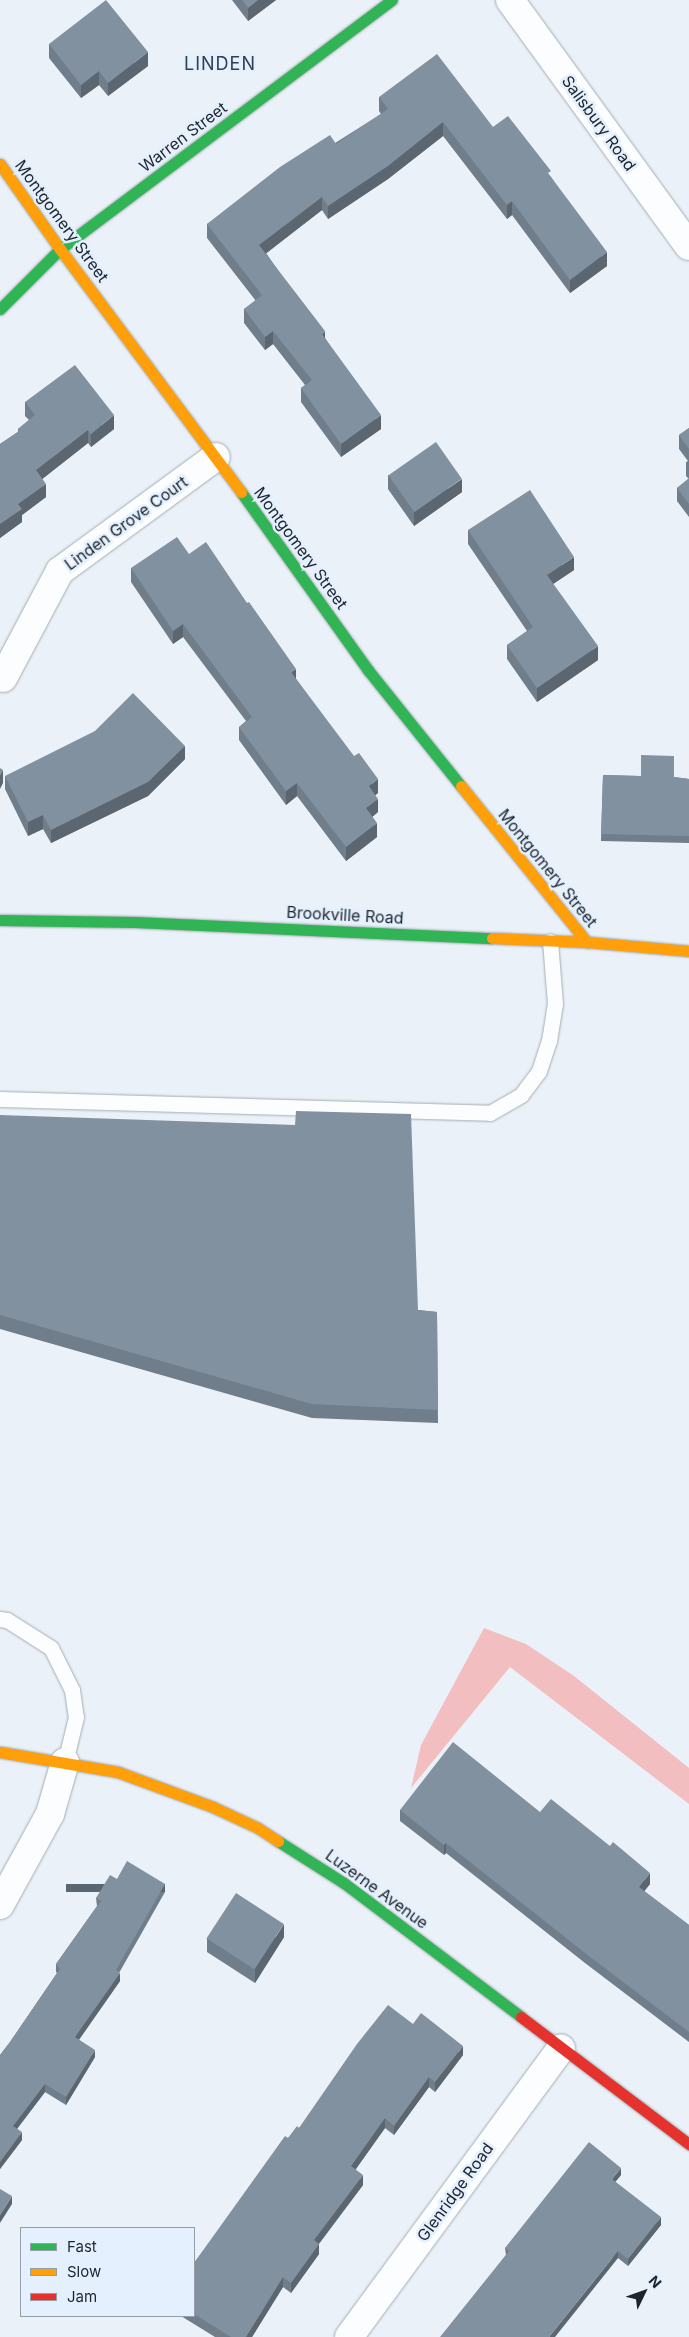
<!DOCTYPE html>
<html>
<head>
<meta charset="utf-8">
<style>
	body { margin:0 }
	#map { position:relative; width:689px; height:2337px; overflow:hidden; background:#eaf1f8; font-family:Inter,sans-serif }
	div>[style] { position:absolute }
	.forest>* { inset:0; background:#f2bec0 }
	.roads { filter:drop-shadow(0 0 1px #a5acb3) drop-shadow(0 0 1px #a5acb3) }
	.lane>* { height:15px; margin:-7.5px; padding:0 7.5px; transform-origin:7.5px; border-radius:7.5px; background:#fcfdfe }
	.street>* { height:28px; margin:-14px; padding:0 14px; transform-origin:14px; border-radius:14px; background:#fcfdfe }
	.fast>* { height:11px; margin:-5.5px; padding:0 5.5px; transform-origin:5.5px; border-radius:5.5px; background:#30b455 }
	.slow>* { height:11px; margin:-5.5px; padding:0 5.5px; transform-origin:5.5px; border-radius:5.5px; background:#ff9f0a }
	.jam>* { height:11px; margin:-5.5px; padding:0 5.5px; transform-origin:5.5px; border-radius:5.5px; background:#e5322d }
	.wall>* { inset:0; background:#707d8a }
	.shaded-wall>* { inset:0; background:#5b6670; transform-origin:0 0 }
	.building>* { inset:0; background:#8291a0; transform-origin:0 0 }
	span { translate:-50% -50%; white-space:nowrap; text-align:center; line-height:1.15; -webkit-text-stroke:5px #e4f0fe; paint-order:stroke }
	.street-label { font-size:16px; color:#1d242c }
	.neighbourhood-label { font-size:18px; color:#303f51; letter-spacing:1px }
	.legend { position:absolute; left:20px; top:2227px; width:175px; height:90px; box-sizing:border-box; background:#e4f0fe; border:1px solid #949eaa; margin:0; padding:6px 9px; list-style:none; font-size:15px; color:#1d242c }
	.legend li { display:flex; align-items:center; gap:10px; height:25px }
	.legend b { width:25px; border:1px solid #949eaa }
	.north { position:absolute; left:619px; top:2267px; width:50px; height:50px; -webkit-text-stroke:4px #e4f0fe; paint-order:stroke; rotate:48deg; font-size:14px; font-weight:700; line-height:20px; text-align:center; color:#1d242c }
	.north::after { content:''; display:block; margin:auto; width:18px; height:22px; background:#1d242c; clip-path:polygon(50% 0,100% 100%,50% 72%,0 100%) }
</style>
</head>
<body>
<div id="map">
	<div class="forest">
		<div style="clip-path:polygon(484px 1628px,526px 1644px,574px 1676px,689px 1768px,689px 1804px,510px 1667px,411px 1788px,421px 1745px)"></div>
	</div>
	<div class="roads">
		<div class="lane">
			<div style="left:0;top:1099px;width:490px;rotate:1.6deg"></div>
			<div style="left:490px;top:1113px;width:36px;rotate:-30deg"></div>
			<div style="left:521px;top:1095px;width:30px;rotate:-53deg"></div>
			<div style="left:539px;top:1071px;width:32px;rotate:-72deg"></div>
			<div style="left:549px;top:1041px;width:37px;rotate:-81deg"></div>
			<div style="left:555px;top:1004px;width:63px;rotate:-94.5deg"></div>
			<div style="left:0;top:1619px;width:7px;rotate:8deg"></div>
			<div style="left:7px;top:1620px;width:52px;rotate:32.5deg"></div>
			<div style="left:51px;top:1648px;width:47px;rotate:63.4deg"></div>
			<div style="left:72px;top:1690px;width:27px;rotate:82deg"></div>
			<div style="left:76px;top:1717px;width:46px;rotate:103.7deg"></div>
		</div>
		<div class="street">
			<div style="left:510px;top:0;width:304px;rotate:54deg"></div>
			<div style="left:3px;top:678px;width:121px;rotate:-62deg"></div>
			<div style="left:60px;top:571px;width:193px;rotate:-36.2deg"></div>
			<div style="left:0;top:1905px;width:104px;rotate:-61.2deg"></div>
			<div style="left:50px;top:1814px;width:54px;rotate:-73.9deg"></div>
			<div style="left:349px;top:2337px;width:358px;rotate:-53.7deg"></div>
		</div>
		<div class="fast">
			<div style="left:0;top:309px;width:85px;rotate:-45deg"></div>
			<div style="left:60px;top:249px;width:415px;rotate:-36.9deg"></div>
			<div style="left:241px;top:492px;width:219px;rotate:54.5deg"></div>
			<div style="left:368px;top:670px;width:149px;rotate:51.3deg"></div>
			<div style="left:0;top:920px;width:135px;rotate:0.8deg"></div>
			<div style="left:135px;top:922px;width:357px;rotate:2.6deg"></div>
			<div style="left:278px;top:1841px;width:78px;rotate:32.5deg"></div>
			<div style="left:344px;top:1883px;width:222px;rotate:37.1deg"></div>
		</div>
		<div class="slow">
			<div style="left:0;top:164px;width:104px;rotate:54.8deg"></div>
			<div style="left:60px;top:249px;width:303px;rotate:53.3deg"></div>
			<div style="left:461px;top:786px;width:201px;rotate:51.1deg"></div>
			<div style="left:492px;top:938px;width:95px;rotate:2.4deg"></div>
			<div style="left:587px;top:942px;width:102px;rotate:5deg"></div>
			<div style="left:0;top:1752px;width:120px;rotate:9.6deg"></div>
			<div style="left:118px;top:1772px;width:101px;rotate:20.2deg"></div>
			<div style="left:213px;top:1807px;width:50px;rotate:25deg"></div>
			<div style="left:258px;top:1828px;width:24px;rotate:33deg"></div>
		</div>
		<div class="jam">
			<div style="left:521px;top:2017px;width:211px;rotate:37.1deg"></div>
		</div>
	</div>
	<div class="wall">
		<div style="clip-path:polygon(232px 0,276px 0,248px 21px)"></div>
		<div style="clip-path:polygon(49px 44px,148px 66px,108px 96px,99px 85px,81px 98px,49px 58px)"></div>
		<div style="clip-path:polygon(379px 97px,493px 127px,551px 177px,607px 266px,570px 293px,512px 215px,507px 219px,443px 136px,388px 179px,328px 219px,322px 210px,266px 253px,325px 338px,381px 429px,341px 457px,301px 402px,301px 388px,305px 385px,273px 344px,265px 350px,244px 323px,244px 309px,256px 301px,207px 238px,207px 224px,381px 114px,379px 111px)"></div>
		<div style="clip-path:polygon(25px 402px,114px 429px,91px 447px,88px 443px,42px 479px,46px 497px,22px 515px,22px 522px,0 538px,0 444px,18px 432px,18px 429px,29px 420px,25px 416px)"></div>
		<div style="clip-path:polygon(689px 428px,689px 517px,677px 501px,677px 488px,689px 479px,686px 476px,686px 462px,688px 461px,679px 449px,679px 435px)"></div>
		<div style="clip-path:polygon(388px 475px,462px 492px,414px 526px,388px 489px)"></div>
		<div style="clip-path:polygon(468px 530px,574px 570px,553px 584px,598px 660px,537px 702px,507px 659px,507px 645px,527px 631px,468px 544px)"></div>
		<div style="clip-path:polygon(189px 554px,296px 679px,378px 793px,375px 795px,378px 812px,372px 817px,377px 837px,346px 861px,297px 796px,286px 805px,239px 740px,239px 727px,246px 721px,183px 637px,173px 644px,131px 582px,131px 568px)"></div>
		<div style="clip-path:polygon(185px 759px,148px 796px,51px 843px,43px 829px,28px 836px,5px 789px,5px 776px)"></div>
		<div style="clip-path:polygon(603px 775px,674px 777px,689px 779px,689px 843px,601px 841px)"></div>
		<div style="clip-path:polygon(0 1115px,418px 1310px,437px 1312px,438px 1423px,312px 1418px,0 1329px)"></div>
		<div style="clip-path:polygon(400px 1810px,540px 1812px,650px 1884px,644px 1891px,689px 1925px,689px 2042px,585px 1963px,446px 1853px,444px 1855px,400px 1821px)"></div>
		<div style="clip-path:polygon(117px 1879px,165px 1892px,119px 1973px,120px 1981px,79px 2040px,95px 2057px,66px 2105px,45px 2092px,17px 2129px,22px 2140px,0 2169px,0 2055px,10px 2042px,57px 1973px,56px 1972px,56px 1964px,97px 1906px,96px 1898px)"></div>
		<div style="clip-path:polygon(284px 1937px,255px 1983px,207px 1952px,207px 1938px)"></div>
		<div style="clip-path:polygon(413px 2024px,463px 2055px,435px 2092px,429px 2087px,394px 2135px,385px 2128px,355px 2170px,363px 2185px,319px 2244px,319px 2254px,291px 2293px,283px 2287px,252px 2337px,215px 2337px,181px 2316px,194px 2316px,194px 2263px,288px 2138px)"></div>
		<div style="clip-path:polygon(621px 2175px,615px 2182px,661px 2225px,628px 2266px,618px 2258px,506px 2255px,505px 2248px)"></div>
	</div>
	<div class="shaded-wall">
		<div style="clip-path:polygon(258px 0,276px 0,248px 21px,248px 8px)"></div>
		<div style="clip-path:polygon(148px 52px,148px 66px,108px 96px,108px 83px)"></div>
		<div style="clip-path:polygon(99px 71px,99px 85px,81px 98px,81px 85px)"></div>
		<div style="clip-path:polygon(443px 122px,443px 136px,388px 179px,328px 219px,328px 206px)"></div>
		<div style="clip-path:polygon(322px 197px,322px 210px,259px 259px,259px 245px)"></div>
		<div style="clip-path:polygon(512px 201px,512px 215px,507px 219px,507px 205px)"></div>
		<div style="clip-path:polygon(607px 252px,607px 266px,570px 293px,570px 280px)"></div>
		<div style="clip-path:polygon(273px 331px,273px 344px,265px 350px,265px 337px)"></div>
		<div style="clip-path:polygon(325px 331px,325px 345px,322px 334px)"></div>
		<div style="clip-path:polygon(114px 415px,114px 429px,91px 447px,91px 434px)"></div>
		<div style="clip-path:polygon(381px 415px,381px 429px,341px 457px,341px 444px)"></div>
		<div style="clip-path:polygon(88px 430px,88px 443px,36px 484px,36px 470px)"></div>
		<div style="clip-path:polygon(462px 479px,462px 492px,414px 526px,414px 512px)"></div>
		<div style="clip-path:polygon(46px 484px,46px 497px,22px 515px,22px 522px,0 538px,0 524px,18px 504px)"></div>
		<div style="clip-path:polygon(574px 557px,574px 570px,547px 588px,547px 575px)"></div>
		<div style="clip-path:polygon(183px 624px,183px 637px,173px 644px,173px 631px)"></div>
		<div style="clip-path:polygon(598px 646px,598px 660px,537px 702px,537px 688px)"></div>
		<div style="clip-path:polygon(296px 669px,296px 682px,291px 672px)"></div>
		<div style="clip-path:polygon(185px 746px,185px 759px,148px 796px,51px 843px,51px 830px)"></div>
		<div style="clip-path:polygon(3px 770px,3px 783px,0 789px,0 775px)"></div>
		<div style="clip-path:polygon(378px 779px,378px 793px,369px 800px,369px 786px)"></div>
		<div style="clip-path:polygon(297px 783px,297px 796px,286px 805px,286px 791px)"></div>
		<div style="clip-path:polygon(378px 799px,378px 812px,366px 822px,366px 808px)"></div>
		<div style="clip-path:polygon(43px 815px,43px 829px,28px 836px,28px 822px)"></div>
		<div style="clip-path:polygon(377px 823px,377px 837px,346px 861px,346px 847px)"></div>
		<div style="clip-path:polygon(446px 1843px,446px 1853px,444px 1855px,444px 1845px)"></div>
		<div style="clip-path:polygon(650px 1873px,650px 1884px,639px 1898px,639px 1887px)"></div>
		<div style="left:165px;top:1884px;width:8px;height:99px;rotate:90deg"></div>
		<div style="clip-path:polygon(284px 1924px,284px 1937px,255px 1983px,255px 1969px)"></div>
		<div style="clip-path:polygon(120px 1973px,120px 1981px,75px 2045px,75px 2037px)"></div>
		<div style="clip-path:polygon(463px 2046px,463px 2055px,435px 2092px,435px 2082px)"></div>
		<div style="clip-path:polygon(95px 2050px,95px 2057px,66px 2105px,66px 2097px)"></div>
		<div style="clip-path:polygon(429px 2077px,429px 2087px,394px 2135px,394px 2126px)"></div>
		<div style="clip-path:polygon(45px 2084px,45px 2092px,13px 2134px,13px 2126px)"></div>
		<div style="clip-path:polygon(385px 2118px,385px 2128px,351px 2176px,351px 2166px)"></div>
		<div style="clip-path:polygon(22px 2132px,22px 2140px,0 2169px,0 2162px)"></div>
		<div style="clip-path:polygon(621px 2168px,621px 2175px,612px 2186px,612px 2179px)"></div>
		<div style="clip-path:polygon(363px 2175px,363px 2185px,314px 2250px,314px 2240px)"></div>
		<div style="clip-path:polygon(12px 2196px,12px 2204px,0 2223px,0 2215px)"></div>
		<div style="clip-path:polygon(661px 2217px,661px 2225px,628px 2266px,628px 2259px)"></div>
		<div style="clip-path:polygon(319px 2244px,319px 2254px,291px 2293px,291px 2283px)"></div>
		<div style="clip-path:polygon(618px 2251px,618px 2258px,555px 2337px,549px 2337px)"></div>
		<div style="clip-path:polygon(283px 2277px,283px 2287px,252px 2337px,246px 2337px)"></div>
	</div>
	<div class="building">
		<div style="clip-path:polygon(106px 0,148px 52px,108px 83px,99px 71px,81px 85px,49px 44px)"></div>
		<div style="clip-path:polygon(242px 0,258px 0,248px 8px)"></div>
		<div style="clip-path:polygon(437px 54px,493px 127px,508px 116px,551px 171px,548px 173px,607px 252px,570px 280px,512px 201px,507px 205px,443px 122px,388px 166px,328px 206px,322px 197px,259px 245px,325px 331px,322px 334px,381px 415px,341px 444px,301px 388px,312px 380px,273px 331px,265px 337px,244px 309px,262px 295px,207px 224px,280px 167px,330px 135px,336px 144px,388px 109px,379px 97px)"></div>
		<div style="clip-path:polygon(75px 365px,114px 415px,91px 434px,88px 430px,36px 470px,46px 484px,18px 504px,22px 509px,0 524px,0 444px,19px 431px,18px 429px,35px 415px,25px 402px)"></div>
		<div style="clip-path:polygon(689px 428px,689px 449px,679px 435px)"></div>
		<div style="left:436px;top:442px;width:45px;height:58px;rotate:55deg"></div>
		<div style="clip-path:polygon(689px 478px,689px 504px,677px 488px)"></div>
		<div style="clip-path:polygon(530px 490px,574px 557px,547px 575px,598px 646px,537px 688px,507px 645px,533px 627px,468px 530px)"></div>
		<div style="clip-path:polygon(177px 537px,189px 554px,206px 542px,247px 603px,249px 602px,296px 669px,291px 672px,354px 756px,359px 753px,378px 779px,369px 786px,378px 799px,366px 808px,377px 823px,346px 847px,297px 783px,286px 791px,239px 727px,252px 717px,183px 624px,173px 631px,131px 568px)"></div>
		<div style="clip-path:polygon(133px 693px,185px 746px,148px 782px,51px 830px,43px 815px,28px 822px,5px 776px,95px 731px)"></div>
		<div style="clip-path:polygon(641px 755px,674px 756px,674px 777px,689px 779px,689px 836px,601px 834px,603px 775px,641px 776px)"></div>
		<div style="clip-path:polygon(0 768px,3px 770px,0 775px)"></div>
		<div style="clip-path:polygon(296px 1111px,411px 1114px,418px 1310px,437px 1312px,438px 1410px,312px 1404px,0 1315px,0 1115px,295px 1125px)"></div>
		<div style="clip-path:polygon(453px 1742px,540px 1812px,551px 1799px,610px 1846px,613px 1842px,650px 1873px,639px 1887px,689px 1925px,689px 2032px,585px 1953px,446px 1843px,444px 1845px,400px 1810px)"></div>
		<div style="clip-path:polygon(127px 1861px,165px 1884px,116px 1970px,120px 1973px,75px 2037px,95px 2050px,66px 2097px,45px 2084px,13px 2126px,22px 2132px,0 2162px,0 2055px,10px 2042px,60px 1969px,56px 1964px,101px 1901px,96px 1898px,110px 1875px,117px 1879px)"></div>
		<div style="left:236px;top:1893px;width:57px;height:54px;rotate:33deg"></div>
		<div style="clip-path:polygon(388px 2005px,413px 2024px,421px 2013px,463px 2046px,435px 2082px,429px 2077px,394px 2126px,385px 2118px,351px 2166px,363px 2175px,314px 2240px,319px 2244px,291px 2283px,283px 2277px,246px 2337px,231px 2337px,194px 2314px,194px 2263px,285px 2136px,288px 2138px,297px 2126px,299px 2128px,357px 2044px)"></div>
		<div style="clip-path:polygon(589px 2142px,621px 2168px,612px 2179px,661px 2217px,628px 2259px,618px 2251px,549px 2337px,440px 2337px,509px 2251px,505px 2248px)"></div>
		<div style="clip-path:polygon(0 2189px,12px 2196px,0 2215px)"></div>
	</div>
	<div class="street-label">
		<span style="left:599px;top:123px;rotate:54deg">Salisbury Road</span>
		<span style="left:183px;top:137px;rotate:-37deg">Warren Street</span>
		<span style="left:62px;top:221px;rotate:54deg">Montgomery Street</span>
		<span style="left:126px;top:523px;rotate:-36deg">Linden Grove Court</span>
		<span style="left:301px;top:548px;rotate:54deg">Montgomery Street</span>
		<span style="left:548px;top:868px;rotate:51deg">Montgomery Street</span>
		<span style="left:345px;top:915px;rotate:3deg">Brookville Road</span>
		<span style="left:377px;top:1889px;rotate:36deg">Luzerne Avenue</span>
		<span style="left:455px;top:2192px;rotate:-54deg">Glenridge Road</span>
	</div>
	<div class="neighbourhood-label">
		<span style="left:220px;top:64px">LINDEN</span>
	</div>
	<ul class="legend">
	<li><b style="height:6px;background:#30b455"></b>Fast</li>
	<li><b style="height:6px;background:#ff9f0a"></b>Slow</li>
	<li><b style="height:6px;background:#e5322d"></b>Jam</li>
	</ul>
	<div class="north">N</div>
</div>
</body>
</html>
